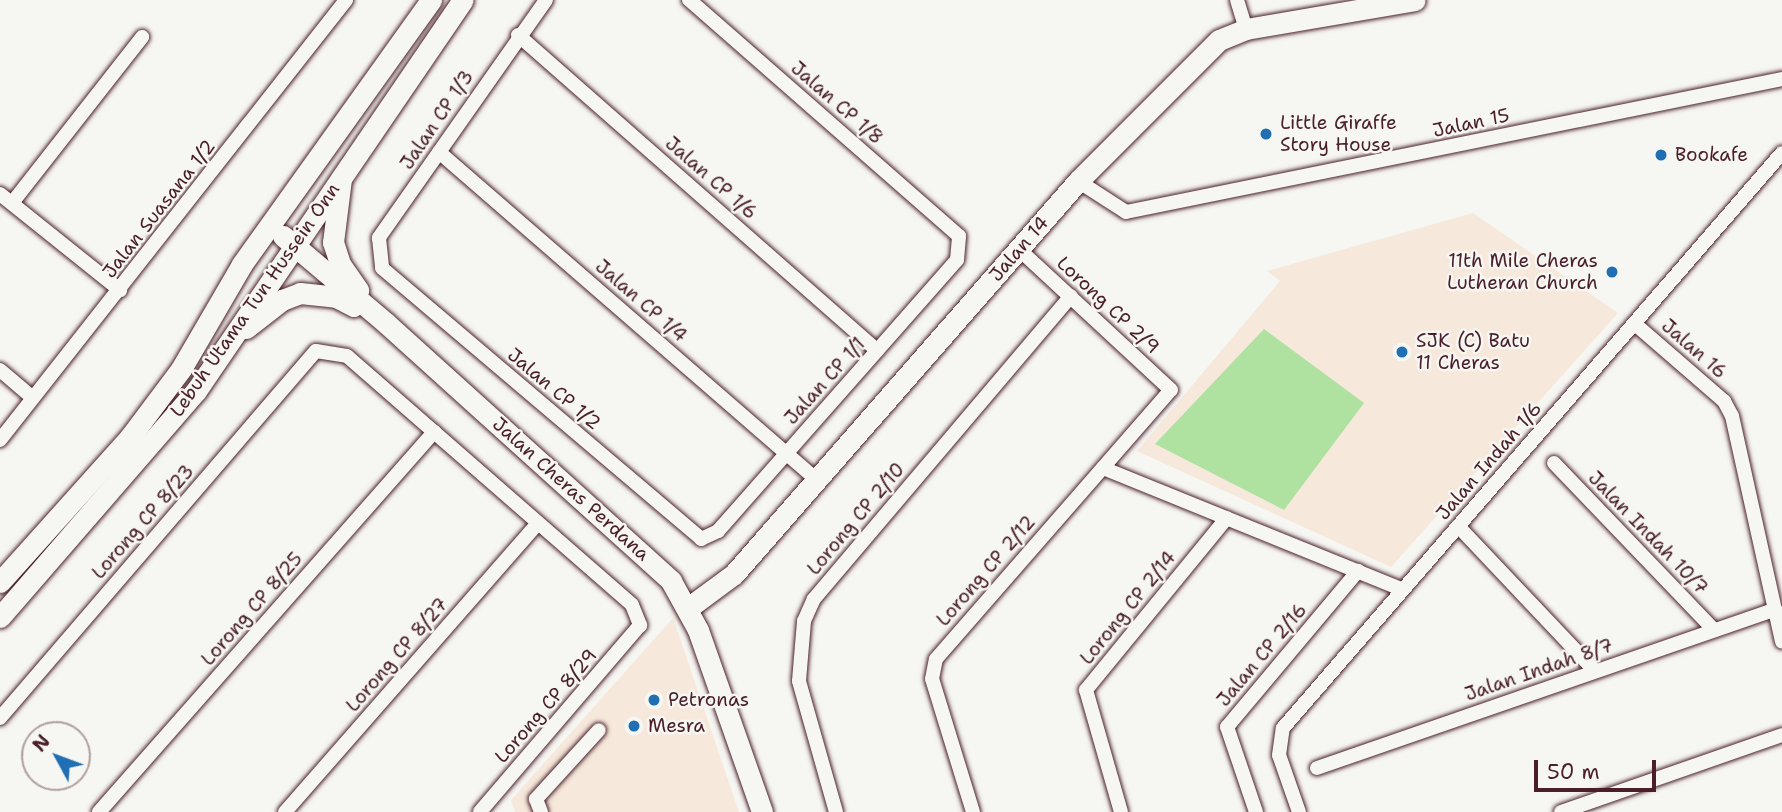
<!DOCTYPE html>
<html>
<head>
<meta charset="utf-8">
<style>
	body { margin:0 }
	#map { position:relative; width:1782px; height:812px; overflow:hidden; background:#f6f6f2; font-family:"Shantell Sans",sans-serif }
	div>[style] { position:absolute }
	.built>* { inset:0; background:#f6e8db }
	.green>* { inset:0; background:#afe1a1 }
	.roads { filter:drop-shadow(0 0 2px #4a1f2b) drop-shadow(0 0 2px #4a1f2b) }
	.street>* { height:14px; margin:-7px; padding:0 7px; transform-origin:7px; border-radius:7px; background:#f6f6f2 }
	.secondary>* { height:21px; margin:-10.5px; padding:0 10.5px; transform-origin:10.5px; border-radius:10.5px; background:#f6f6f2 }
	.dots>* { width:19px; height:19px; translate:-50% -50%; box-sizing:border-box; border:4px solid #f6f6f2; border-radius:50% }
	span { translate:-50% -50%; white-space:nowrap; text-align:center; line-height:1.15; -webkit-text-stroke:5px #f6f6f2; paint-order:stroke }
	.street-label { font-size:19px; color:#4a1f2b }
	.poi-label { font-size:19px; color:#4a1f2b }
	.left { translate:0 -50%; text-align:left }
	.right { translate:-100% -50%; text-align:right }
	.north { position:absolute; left:21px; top:721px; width:70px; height:70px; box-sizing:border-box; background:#f6f6f2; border:2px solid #b1a0a2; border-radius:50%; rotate:311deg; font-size:19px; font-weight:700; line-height:28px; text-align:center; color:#4a1f2b }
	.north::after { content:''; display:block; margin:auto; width:24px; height:32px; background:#1f6fb2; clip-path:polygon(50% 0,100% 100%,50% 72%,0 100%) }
	.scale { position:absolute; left:1534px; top:760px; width:122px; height:32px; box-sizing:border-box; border:4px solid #4a1f2b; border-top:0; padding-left:9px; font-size:21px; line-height:24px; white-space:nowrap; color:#4a1f2b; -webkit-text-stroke:5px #f6f6f2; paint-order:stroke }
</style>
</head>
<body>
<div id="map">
	<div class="built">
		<div style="clip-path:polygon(1473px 213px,1618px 313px,1391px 567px,1137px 451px,1280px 281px,1267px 271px)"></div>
		<div style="clip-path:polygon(673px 618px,739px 812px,515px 812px,511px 800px)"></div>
	</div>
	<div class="green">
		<div style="clip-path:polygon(1264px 329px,1364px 403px,1284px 510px,1155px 444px)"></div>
	</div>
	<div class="roads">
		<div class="street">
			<div style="left:546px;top:0;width:291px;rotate:125.1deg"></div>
			<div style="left:379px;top:238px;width:30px;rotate:84deg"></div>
			<div style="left:382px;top:268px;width:419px;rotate:40.3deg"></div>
			<div style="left:701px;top:539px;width:19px;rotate:-25deg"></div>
			<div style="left:718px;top:531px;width:361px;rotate:-48.6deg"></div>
			<div style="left:957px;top:260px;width:24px;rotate:-85deg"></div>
			<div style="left:959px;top:236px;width:359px;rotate:-138.8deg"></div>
			<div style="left:1237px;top:0;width:30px;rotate:73deg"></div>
			<div style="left:518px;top:35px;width:478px;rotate:41.3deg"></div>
			<div style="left:439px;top:152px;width:500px;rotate:40.95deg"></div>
			<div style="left:1078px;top:181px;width:57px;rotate:32.9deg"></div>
			<div style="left:1126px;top:212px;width:669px;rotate:-11.46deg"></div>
			<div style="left:0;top:194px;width:154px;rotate:38.7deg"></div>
			<div style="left:12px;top:203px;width:211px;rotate:-51.9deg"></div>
			<div style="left:1635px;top:324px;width:118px;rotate:40.9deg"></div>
			<div style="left:1724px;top:401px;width:17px;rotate:62deg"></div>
			<div style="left:1732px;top:416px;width:231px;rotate:77.5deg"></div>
			<div style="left:0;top:370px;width:43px;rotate:40.3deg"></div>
			<div style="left:0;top:440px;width:560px;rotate:-51.82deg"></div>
			<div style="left:1554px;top:463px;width:231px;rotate:46.2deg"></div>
			<div style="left:1103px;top:468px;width:322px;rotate:22.1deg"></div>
			<div style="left:1458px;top:526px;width:199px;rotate:46.6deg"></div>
			<div style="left:0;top:718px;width:484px;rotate:-49.3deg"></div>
			<div style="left:316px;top:351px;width:31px;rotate:9deg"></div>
			<div style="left:347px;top:356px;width:378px;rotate:41.1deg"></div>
			<div style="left:632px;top:605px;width:22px;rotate:68deg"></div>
			<div style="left:640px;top:625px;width:246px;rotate:130.6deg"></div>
			<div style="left:1317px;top:768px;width:485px;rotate:-19.1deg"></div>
			<div style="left:99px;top:812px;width:507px;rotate:-48.6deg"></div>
			<div style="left:285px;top:812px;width:384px;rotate:-48.8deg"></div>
			<div style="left:541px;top:812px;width:14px;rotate:-111deg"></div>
			<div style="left:536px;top:799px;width:93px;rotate:-47.6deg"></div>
			<div style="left:836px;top:812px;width:136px;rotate:-105.8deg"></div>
			<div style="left:799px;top:681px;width:60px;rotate:-85.2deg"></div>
			<div style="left:804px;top:621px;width:24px;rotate:-66deg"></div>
			<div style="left:814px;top:599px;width:397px;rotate:-49.7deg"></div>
			<div style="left:973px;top:812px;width:139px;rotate:-107.1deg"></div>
			<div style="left:932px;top:679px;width:20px;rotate:-79deg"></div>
			<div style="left:936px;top:659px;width:357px;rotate:-48.9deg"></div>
			<div style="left:1171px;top:390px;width:207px;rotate:-137.2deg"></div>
			<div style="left:1121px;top:812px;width:127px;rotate:-106deg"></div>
			<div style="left:1086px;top:690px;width:222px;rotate:-50.7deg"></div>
			<div style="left:1256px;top:812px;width:90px;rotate:-108.8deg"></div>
			<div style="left:1227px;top:727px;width:204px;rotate:-50deg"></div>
			<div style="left:1299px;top:812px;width:60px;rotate:-109.3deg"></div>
			<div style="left:1279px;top:755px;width:27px;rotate:-82deg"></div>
			<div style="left:1283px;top:728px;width:761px;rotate:-49.05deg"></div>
			<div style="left:1561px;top:812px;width:234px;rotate:-19.2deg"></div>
		</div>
		<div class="secondary">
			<div style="left:341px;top:179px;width:64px;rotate:97.2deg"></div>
			<div style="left:333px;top:242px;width:23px;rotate:72deg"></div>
			<div style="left:340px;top:264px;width:32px;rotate:55deg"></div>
			<div style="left:283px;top:236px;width:136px;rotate:40.2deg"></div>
			<div style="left:387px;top:324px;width:383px;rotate:42.1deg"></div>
			<div style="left:671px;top:581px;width:56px;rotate:61.1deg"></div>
			<div style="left:698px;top:630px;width:193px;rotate:70.6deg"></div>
			<div style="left:246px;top:328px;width:46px;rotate:-37.9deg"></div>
			<div style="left:282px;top:300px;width:19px;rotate:-21deg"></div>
			<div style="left:300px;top:293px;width:36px;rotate:6deg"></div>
			<div style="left:336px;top:297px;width:20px;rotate:27deg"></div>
			<div style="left:0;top:582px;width:195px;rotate:-48.1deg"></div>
			<div style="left:130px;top:437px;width:85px;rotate:-53.1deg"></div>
			<div style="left:181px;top:369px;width:121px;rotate:-59.8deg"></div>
			<div style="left:242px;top:264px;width:325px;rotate:-54.4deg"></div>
			<div style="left:688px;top:608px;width:57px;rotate:-36.5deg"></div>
			<div style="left:734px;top:574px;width:522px;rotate:-48.8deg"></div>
			<div style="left:1078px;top:181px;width:199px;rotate:-45deg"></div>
			<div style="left:1219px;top:40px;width:29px;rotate:-22deg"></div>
			<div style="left:1246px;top:29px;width:171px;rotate:-9.7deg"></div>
			<div style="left:0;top:617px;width:299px;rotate:-49.1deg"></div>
			<div style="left:196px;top:391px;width:473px;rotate:-55.7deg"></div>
		</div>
	</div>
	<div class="dots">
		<div style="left:1266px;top:134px;background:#1f6fb2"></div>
		<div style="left:1661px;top:155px;background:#1f6fb2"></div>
		<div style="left:1612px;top:272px;background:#1f6fb2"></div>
		<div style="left:1402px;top:352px;background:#1f6fb2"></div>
		<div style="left:654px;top:700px;background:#1f6fb2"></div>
		<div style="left:634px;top:726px;background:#1f6fb2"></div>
	</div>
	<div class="street-label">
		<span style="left:837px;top:103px;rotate:41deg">Jalan CP 1/8</span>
		<span style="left:437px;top:120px;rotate:-56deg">Jalan CP 1/3</span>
		<span style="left:1471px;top:123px;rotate:-12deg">Jalan 15</span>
		<span style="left:711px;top:178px;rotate:41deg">Jalan CP 1/6</span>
		<span style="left:159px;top:209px;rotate:-52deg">Jalan Suasana 1/2</span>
		<span style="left:1019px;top:249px;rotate:-49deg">Jalan 14</span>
		<span style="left:255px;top:300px;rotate:-55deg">Lebuh Utama Tun Hussein Onn</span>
		<span style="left:641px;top:301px;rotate:41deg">Jalan CP 1/4</span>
		<span style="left:1108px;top:305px;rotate:43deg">Lorong CP 2/9</span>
		<span style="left:1694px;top:349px;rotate:41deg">Jalan 16</span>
		<span style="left:825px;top:381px;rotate:-48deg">Jalan CP 1/1</span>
		<span style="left:554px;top:389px;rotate:40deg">Jalan CP 1/2</span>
		<span style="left:1489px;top:461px;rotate:-49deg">Jalan Indah 1/6</span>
		<span style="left:571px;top:489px;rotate:42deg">Jalan Cheras Perdana</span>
		<span style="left:856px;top:519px;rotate:-50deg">Lorong CP 2/10</span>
		<span style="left:143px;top:522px;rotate:-49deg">Lorong CP 8/23</span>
		<span style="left:1648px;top:533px;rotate:46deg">Jalan Indah 10/7</span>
		<span style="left:986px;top:571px;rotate:-49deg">Lorong CP 2/12</span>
		<span style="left:1128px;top:608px;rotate:-51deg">Lorong CP 2/14</span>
		<span style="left:252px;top:609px;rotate:-49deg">Lorong CP 8/25</span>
		<span style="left:397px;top:655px;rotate:-49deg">Lorong CP 8/27</span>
		<span style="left:1262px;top:655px;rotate:-50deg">Jalan CP 2/16</span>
		<span style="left:1539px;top:670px;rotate:-19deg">Jalan Indah 8/7</span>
		<span style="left:546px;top:706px;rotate:-49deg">Lorong CP 8/29</span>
	</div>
	<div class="poi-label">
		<span class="left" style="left:1280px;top:134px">Little Giraffe<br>Story House</span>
		<span class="left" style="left:1675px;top:155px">Bookafe</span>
		<span class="right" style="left:1598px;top:272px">11th Mile Cheras<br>Lutheran Church</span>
		<span class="left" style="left:1416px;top:352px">SJK (C) Batu<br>11 Cheras</span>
		<span class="left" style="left:668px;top:700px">Petronas</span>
		<span class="left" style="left:648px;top:726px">Mesra</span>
	</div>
	<div class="north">N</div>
	<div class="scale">50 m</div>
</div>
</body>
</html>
